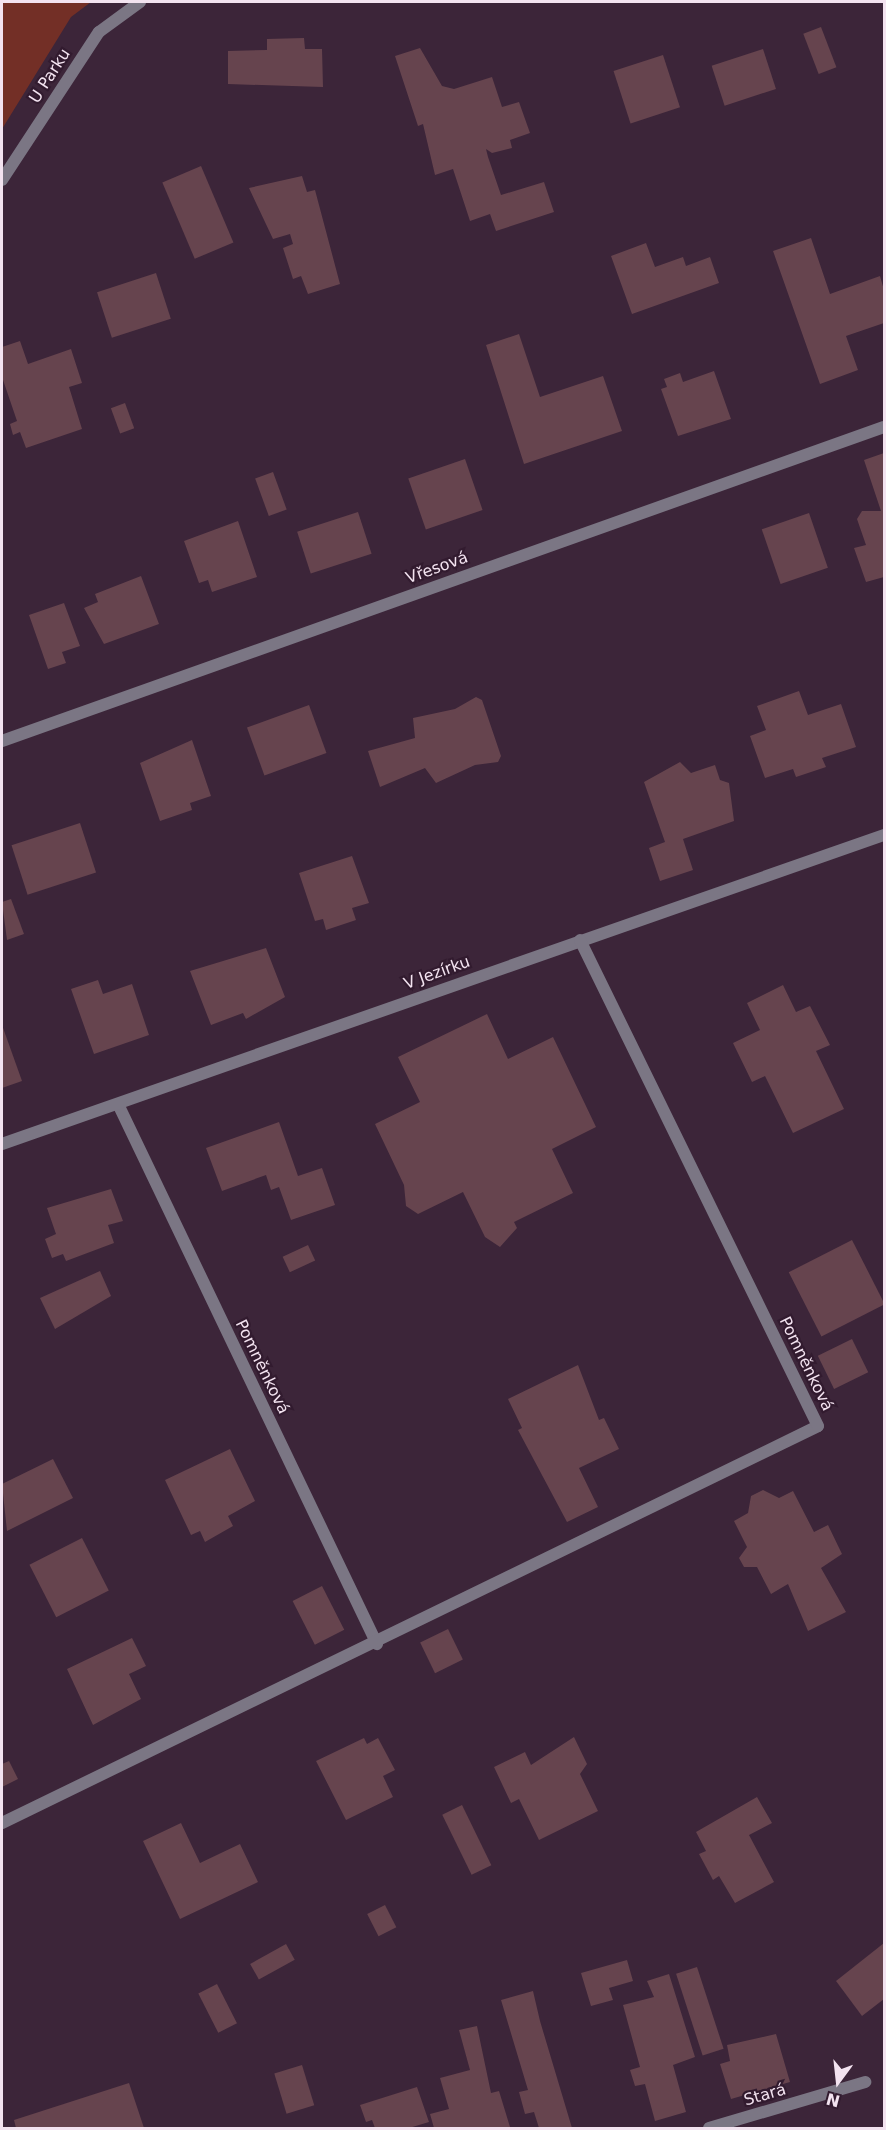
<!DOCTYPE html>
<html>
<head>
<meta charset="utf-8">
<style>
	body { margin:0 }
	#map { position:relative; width:886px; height:2130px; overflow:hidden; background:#3c2539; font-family:"DejaVu Sans",sans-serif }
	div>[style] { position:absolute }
	.green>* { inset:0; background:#732f26 }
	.building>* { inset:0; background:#66444e; transform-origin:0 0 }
	.minor>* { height:12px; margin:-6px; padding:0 6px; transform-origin:6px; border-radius:6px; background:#7b7684 }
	span { translate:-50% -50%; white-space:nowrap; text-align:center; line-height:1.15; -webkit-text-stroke:4.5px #321b2f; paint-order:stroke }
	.street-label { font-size:16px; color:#f3e3f0 }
	.frame { position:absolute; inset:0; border:3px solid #f3e3f0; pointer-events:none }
	.north { position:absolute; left:808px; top:2052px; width:60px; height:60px; -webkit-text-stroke:4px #321b2f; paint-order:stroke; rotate:195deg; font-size:16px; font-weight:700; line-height:24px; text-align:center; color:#f3e3f0 }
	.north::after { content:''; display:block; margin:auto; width:21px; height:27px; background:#f3e3f0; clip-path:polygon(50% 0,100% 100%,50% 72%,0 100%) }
</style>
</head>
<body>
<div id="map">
	<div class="green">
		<div style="clip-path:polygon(2px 2px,91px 2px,71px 17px,2px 129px)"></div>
	</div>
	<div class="building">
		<div style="left:821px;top:27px;width:43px;height:19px;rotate:69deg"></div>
		<div style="clip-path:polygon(304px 38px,305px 49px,322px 49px,323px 87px,228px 84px,228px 51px,267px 50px,267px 39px)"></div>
		<div style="clip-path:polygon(420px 48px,442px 86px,454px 89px,492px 77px,502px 107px,519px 102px,530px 133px,510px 140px,512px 148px,492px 153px,486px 149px,488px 157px,501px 195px,544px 182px,554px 212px,496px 231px,490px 214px,470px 221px,453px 169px,435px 175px,423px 124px,418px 126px,395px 56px)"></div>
		<div style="left:763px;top:49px;width:42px;height:54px;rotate:72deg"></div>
		<div style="left:663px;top:55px;width:55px;height:52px;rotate:72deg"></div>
		<div style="left:201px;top:166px;width:83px;height:42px;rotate:67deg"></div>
		<div style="clip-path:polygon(302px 176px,307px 192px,315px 190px,340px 284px,308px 294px,301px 276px,293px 279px,283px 248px,293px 244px,290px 234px,273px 239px,249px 188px)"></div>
		<div style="clip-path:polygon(811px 238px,830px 294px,880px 276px,884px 290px,884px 323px,846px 336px,858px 370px,820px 384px,773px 251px)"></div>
		<div style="clip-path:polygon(646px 243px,655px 267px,683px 257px,686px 266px,710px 257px,719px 283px,632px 314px,611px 256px)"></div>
		<div style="left:156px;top:273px;width:48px;height:62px;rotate:72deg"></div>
		<div style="clip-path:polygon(519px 334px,540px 397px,603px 376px,622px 431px,524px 464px,486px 345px)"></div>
		<div style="clip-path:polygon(20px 341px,28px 364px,71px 349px,82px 383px,69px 387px,82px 429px,26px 448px,20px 432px,13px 435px,10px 424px,17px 421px,2px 377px,2px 347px)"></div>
		<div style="clip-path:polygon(714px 371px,731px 419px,678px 436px,661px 389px,667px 387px,664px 379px,680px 373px,683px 382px)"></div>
		<div style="left:125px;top:403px;width:27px;height:15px;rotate:70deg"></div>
		<div style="clip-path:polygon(884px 453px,884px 577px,866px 582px,854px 548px,866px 545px,857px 519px,862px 511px,881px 511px,864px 460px)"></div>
		<div style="left:465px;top:459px;width:54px;height:60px;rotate:71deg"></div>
		<div style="left:273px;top:472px;width:40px;height:19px;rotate:70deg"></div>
		<div style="left:358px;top:512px;width:44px;height:64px;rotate:72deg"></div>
		<div style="left:809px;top:513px;width:58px;height:50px;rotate:71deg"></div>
		<div style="clip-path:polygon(238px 521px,257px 577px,212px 592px,208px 580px,199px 583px,184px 541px)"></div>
		<div style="clip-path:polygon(141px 576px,159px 624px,104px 644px,84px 608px,98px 602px,95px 594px)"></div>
		<div style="clip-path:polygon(64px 603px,80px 646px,62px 652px,66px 663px,48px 669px,29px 615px)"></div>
		<div style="clip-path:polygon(799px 691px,808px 715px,841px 704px,856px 747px,822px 758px,826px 767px,796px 777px,793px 769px,765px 778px,750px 736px,766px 730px,757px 706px)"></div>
		<div style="clip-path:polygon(476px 697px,482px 700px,501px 756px,498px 762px,475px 765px,436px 783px,425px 768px,380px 787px,368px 751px,415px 738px,413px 718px,455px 709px)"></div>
		<div style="left:309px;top:705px;width:51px;height:66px;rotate:70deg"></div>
		<div style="clip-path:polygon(192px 740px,211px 796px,190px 803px,192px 810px,160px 821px,140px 763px)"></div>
		<div style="clip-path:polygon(680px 762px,691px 773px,715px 765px,720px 780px,729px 783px,734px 821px,683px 839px,693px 870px,660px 881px,649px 848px,665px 842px,644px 782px)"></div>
		<div style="left:80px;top:823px;width:52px;height:72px;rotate:72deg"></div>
		<div style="clip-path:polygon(352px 856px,369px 903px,352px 908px,356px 920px,326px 930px,323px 919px,315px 921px,299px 873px)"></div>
		<div style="clip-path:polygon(11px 899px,24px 934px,7px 940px,2px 902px)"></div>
		<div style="clip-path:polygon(266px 948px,285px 997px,246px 1019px,243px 1013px,211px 1025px,190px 971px)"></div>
		<div style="clip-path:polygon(98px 980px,103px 994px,132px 984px,149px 1035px,94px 1054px,71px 989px)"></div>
		<div style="clip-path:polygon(783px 985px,796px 1012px,810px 1006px,830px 1045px,816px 1051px,844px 1109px,793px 1133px,765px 1076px,752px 1082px,733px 1043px,760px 1030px,747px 1003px)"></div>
		<div style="clip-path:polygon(487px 1014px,508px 1059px,553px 1037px,596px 1127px,552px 1149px,573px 1193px,514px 1222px,517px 1228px,500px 1247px,485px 1237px,463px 1192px,418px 1214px,406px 1206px,404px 1185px,375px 1124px,420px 1102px,398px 1057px)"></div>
		<div style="clip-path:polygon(2px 1025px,22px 1081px,2px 1088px)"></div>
		<div style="clip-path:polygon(279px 1122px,298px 1176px,322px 1168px,335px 1205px,291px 1220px,279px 1187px,271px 1190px,266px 1175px,222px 1191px,206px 1148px)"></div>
		<div style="clip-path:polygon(111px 1189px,123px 1221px,108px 1225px,114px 1243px,66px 1261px,63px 1254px,52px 1258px,45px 1239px,56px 1234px,47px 1208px)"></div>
		<div style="left:852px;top:1240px;width:72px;height:71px;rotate:63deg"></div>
		<div style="left:308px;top:1245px;width:17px;height:28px;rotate:65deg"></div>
		<div style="clip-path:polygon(100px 1271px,111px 1296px,55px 1329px,40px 1298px)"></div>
		<div style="left:852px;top:1339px;width:37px;height:38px;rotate:64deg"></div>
		<div style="clip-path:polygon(578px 1365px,599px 1420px,604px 1418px,619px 1449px,579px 1468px,598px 1507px,567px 1522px,518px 1430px,522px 1428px,508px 1399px)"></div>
		<div style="clip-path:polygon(230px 1449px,255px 1501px,228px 1516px,233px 1526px,205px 1542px,200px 1531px,191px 1535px,165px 1480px)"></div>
		<div style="clip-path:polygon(53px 1459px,73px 1498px,7px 1531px,2px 1484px)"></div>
		<div style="clip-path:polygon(763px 1490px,779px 1498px,793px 1491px,814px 1532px,828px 1525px,842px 1554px,821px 1568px,846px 1612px,808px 1631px,788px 1584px,771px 1594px,757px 1567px,744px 1567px,739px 1558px,747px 1547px,734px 1521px,748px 1513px,751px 1496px)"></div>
		<div style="left:82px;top:1538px;width:59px;height:59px;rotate:63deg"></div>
		<div style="left:322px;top:1586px;width:49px;height:33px;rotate:63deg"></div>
		<div style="left:448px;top:1629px;width:34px;height:31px;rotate:64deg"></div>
		<div style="clip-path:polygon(132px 1638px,146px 1666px,129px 1674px,141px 1699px,93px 1725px,67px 1669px)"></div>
		<div style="clip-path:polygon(574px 1737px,587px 1764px,580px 1774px,598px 1811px,539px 1840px,519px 1799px,511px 1803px,494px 1767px,525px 1752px,531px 1765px)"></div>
		<div style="clip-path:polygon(364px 1738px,367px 1744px,378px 1738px,395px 1770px,383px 1776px,393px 1797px,346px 1820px,316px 1761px)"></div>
		<div style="clip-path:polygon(9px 1761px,18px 1779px,2px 1787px,2px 1764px)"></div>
		<div style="clip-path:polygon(757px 1797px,772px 1823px,749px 1835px,774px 1882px,735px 1903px,719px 1876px,713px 1880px,699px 1854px,706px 1851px,696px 1832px)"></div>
		<div style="left:462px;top:1805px;width:67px;height:22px;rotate:64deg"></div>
		<div style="clip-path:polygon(181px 1823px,200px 1863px,240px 1844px,258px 1882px,180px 1919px,143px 1841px)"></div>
		<div style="left:385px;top:1905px;width:25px;height:20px;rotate:63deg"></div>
		<div style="clip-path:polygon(884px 1943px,884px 1999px,862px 2016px,836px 1981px)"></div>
		<div style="left:286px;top:1944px;width:18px;height:41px;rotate:61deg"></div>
		<div style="clip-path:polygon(627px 1960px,633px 1981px,609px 1988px,613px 2000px,591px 2006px,581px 1973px)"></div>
		<div style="left:697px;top:1967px;width:86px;height:22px;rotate:72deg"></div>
		<div style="clip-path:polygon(669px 1974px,695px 2057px,673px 2065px,686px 2112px,655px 2121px,645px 2084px,635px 2086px,630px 2070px,640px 2067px,623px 2005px,654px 1997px,647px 1981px)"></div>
		<div style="left:217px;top:1984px;width:44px;height:21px;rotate:63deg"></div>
		<div style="clip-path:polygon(533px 1991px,540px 2021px,572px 2128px,539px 2128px,534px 2112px,525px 2114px,519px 2092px,528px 2090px,501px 2000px)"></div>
		<div style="clip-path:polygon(477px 2026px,491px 2093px,499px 2091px,510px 2127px,434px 2128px,430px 2114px,449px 2109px,440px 2078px,470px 2070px,459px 2030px)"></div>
		<div style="clip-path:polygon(776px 2034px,790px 2082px,731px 2099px,720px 2064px,730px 2061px,727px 2045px)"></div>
		<div style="left:302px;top:2065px;width:42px;height:29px;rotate:73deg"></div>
		<div style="clip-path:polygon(129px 2083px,144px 2128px,16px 2128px,14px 2120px)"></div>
		<div style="clip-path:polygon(417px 2087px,429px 2122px,409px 2128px,375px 2128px,372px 2120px,366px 2122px,360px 2105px)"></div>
	</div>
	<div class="minor">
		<div style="left:2px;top:180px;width:177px;rotate:-56.8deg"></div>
		<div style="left:99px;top:32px;width:51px;rotate:-36.2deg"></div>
		<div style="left:2px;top:741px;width:936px;rotate:-19.6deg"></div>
		<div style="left:118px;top:1104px;width:599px;rotate:64.38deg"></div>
		<div style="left:2px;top:1144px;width:935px;rotate:-19.31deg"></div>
		<div style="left:2px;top:1823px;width:907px;rotate:-25.94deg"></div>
		<div style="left:818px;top:1426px;width:541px;rotate:-116.09deg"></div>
		<div style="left:709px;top:2128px;width:163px;rotate:-16.4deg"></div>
	</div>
	<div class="street-label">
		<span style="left:50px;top:76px;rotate:-57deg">U Parku</span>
		<span style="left:437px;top:568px;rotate:-20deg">Vřesová</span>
		<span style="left:437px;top:973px;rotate:-20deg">V Jezírku</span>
		<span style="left:806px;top:1364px;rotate:64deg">Pomněnková</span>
		<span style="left:262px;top:1367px;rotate:64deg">Pomněnková</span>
		<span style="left:765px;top:2095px;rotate:-16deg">Stará</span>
	</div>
	<div class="frame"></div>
	<div class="north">N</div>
</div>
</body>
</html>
